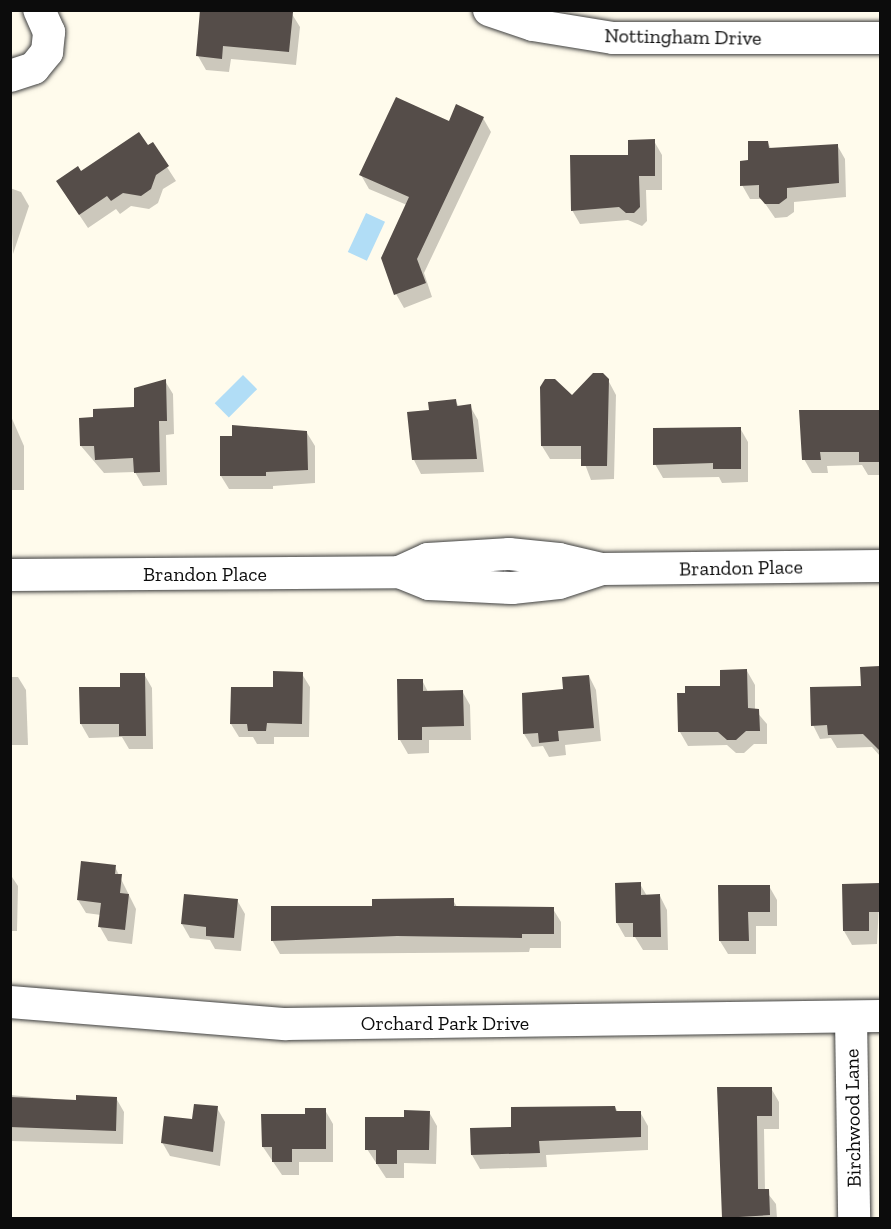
<!DOCTYPE html>
<html>
<head>
<meta charset="utf-8">
<style>
	body { margin:0 }
	#map { position:relative; width:891px; height:1229px; overflow:hidden; background:#fffbec; font-family:"Zilla Slab",serif }
	div>[style] { position:absolute }
	.water>* { inset:0; background:#b1ddf6; transform-origin:0 0 }
	.shadow>* { inset:0; background:#0003 }
	.building>* { inset:0; background:#554d49 }
	.roads { filter:drop-shadow(0 0 2px #3f3f3f) drop-shadow(0 0 2px #3f3f3f) }
	.minor>* { height:32px; margin:-16px; padding:0 16px; transform-origin:16px; border-radius:16px; background:#fff }
	span { translate:-50% -50%; white-space:nowrap; text-align:center; line-height:1.15; -webkit-text-stroke:6px #fff; paint-order:stroke }
	.street-label { font-size:20px; color:#0c0c0c }
	.frame { position:absolute; inset:0; border:12px solid #0c0c0c; pointer-events:none }
</style>
</head>
<body>
<div id="map">
	<div class="water">
		<div style="left:366px;top:213px;width:21px;height:43px;rotate:25deg"></div>
		<div style="left:243px;top:375px;width:20px;height:40px;rotate:45deg"></div>
	</div>
	<div class="shadow">
		<div style="clip-path:polygon(202px 10px,292px 14px,300px 27px,296px 65px,231px 59px,229px 72px,206px 70px,198px 56px)"></div>
		<div style="clip-path:polygon(483px 118px,491px 132px,424px 273px,432px 297px,404px 308px,396px 294px,407px 205px,369px 189px,361px 175px,450px 123px)"></div>
		<div style="clip-path:polygon(654px 141px,662px 155px,662px 190px,646px 190px,647px 221px,642px 226px,628px 220px,580px 224px,572px 210px,629px 156px)"></div>
		<div style="clip-path:polygon(768px 143px,771px 149px,837px 145px,845px 159px,846px 197px,794px 202px,794px 212px,787px 217px,775px 218px,762px 199px,750px 199px,742px 185px,750px 162px)"></div>
		<div style="clip-path:polygon(152px 144px,176px 181px,163px 189px,158px 203px,149px 209px,131px 206px,120px 214px,116px 209px,88px 228px,66px 195px,80px 173px)"></div>
		<div style="clip-path:polygon(10px 188px,21px 192px,29px 206px,13px 254px)"></div>
		<div style="clip-path:polygon(608px 380px,616px 395px,614px 479px,591px 480px,583px 459px,550px 459px,542px 446px,572px 397px)"></div>
		<div style="clip-path:polygon(165px 381px,173px 394px,174px 434px,166px 435px,167px 485px,143px 486px,135px 472px,104px 473px,81px 446px,136px 408px)"></div>
		<div style="clip-path:polygon(455px 400px,459px 407px,470px 406px,478px 420px,484px 472px,421px 474px,414px 460px,431px 411px)"></div>
		<div style="clip-path:polygon(801px 411px,880px 411px,880px 475px,868px 475px,862px 465px,827px 466px,828px 473px,812px 473px,804px 459px)"></div>
		<div style="clip-path:polygon(10px 414px,24px 446px,24px 490px,10px 490px)"></div>
		<div style="clip-path:polygon(740px 428px,748px 442px,748px 482px,722px 483px,719px 477px,663px 478px,655px 464px)"></div>
		<div style="clip-path:polygon(307px 433px,315px 446px,315px 483px,273px 486px,273px 489px,229px 489px,221px 476px)"></div>
		<div style="clip-path:polygon(862px 668px,880px 668px,880px 756px,872px 747px,837px 748px,831px 738px,820px 739px,813px 725px,862px 687px)"></div>
		<div style="clip-path:polygon(747px 671px,755px 685px,755px 710px,767px 724px,767px 744px,754px 744px,744px 753px,736px 753px,727px 745px,688px 746px,680px 732px,679px 695px,721px 687px)"></div>
		<div style="clip-path:polygon(144px 674px,152px 688px,153px 749px,129px 749px,122px 737px,89px 738px,81px 724px,122px 688px)"></div>
		<div style="clip-path:polygon(302px 674px,310px 687px,309px 737px,274px 737px,274px 744px,257px 744px,253px 737px,239px 737px,231px 724px,274px 689px)"></div>
		<div style="clip-path:polygon(589px 676px,596px 690px,601px 741px,565px 745px,566px 755px,549px 757px,543px 746px,532px 747px,524px 734px,565px 690px)"></div>
		<div style="clip-path:polygon(10px 677px,18px 677px,26px 690px,28px 745px,10px 745px)"></div>
		<div style="clip-path:polygon(422px 680px,428px 692px,462px 691px,470px 705px,471px 740px,429px 740px,429px 753px,408px 754px,400px 740px,399px 681px)"></div>
		<div style="clip-path:polygon(115px 867px,136px 909px,132px 944px,108px 941px,100px 927px,101px 915px,86px 913px,78px 900px)"></div>
		<div style="clip-path:polygon(10px 874px,18px 886px,17px 931px,10px 931px)"></div>
		<div style="clip-path:polygon(640px 884px,647px 896px,660px 896px,667px 910px,668px 950px,643px 950px,635px 937px,625px 937px,617px 923px)"></div>
		<div style="clip-path:polygon(880px 884px,877px 944px,852px 945px,844px 931px,843px 885px)"></div>
		<div style="clip-path:polygon(769px 886px,777px 900px,777px 926px,756px 926px,756px 954px,728px 954px,720px 941px)"></div>
		<div style="clip-path:polygon(237px 900px,245px 914px,241px 951px,215px 949px,210px 940px,190px 938px,182px 924px)"></div>
		<div style="clip-path:polygon(453px 900px,457px 907px,553px 909px,561px 922px,561px 948px,530px 948px,529px 952px,280px 954px,272px 940px,374px 908px)"></div>
		<div style="clip-path:polygon(771px 1088px,779px 1102px,779px 1129px,764px 1129px,765px 1190px,776px 1204px,777px 1218px,723px 1218px,718px 1089px)"></div>
		<div style="clip-path:polygon(10px 1095px,77px 1101px,116px 1098px,124px 1112px,123px 1144px,10px 1141px)"></div>
		<div style="clip-path:polygon(615px 1107px,618px 1112px,640px 1112px,648px 1126px,648px 1150px,546px 1155px,547px 1167px,480px 1169px,472px 1155px,513px 1129px)"></div>
		<div style="clip-path:polygon(217px 1108px,225px 1122px,220px 1166px,170px 1156px,162px 1142px)"></div>
		<div style="clip-path:polygon(325px 1110px,333px 1124px,333px 1162px,299px 1162px,299px 1175px,282px 1175px,263px 1147px,306px 1115px)"></div>
		<div style="clip-path:polygon(429px 1112px,437px 1126px,436px 1164px,404px 1163px,404px 1178px,386px 1178px,367px 1149px,405px 1118px)"></div>
	</div>
	<div class="building">
		<div style="clip-path:polygon(200px 10px,293px 12px,289px 52px,223px 46px,222px 59px,196px 56px)"></div>
		<div style="clip-path:polygon(396px 97px,449px 121px,456px 104px,484px 117px,417px 259px,426px 283px,394px 295px,381px 258px,409px 197px,359px 175px)"></div>
		<div style="clip-path:polygon(139px 132px,148px 145px,153px 142px,169px 166px,156px 175px,151px 189px,141px 196px,123px 193px,111px 201px,107px 196px,79px 215px,56px 181px,78px 166px,81px 171px)"></div>
		<div style="clip-path:polygon(655px 139px,655px 176px,639px 176px,640px 207px,634px 213px,626px 213px,619px 207px,571px 211px,570px 155px,628px 155px,628px 140px)"></div>
		<div style="clip-path:polygon(748px 141px,768px 141px,769px 148px,838px 144px,839px 183px,787px 188px,787px 198px,779px 204px,765px 204px,759px 197px,759px 185px,740px 186px,740px 161px,748px 160px)"></div>
		<div style="clip-path:polygon(593px 373px,603px 373px,609px 379px,607px 466px,581px 466px,581px 446px,541px 446px,540px 387px,545px 379px,555px 379px,572px 395px)"></div>
		<div style="clip-path:polygon(166px 379px,167px 421px,159px 421px,160px 472px,134px 473px,133px 458px,95px 460px,94px 446px,80px 446px,79px 418px,93px 417px,93px 409px,134px 407px,134px 388px)"></div>
		<div style="clip-path:polygon(456px 399px,457px 406px,471px 404px,477px 459px,412px 460px,407px 412px,429px 410px,428px 402px)"></div>
		<div style="clip-path:polygon(799px 410px,880px 410px,880px 462px,859px 462px,859px 452px,820px 452px,821px 460px,802px 460px)"></div>
		<div style="clip-path:polygon(232px 425px,307px 431px,308px 470px,266px 472px,266px 476px,220px 476px,220px 436px,232px 436px)"></div>
		<div style="clip-path:polygon(741px 427px,741px 469px,713px 469px,713px 463px,653px 465px,653px 428px)"></div>
		<div style="clip-path:polygon(880px 666px,880px 751px,863px 734px,828px 735px,827px 725px,811px 726px,810px 687px,861px 686px,860px 667px)"></div>
		<div style="clip-path:polygon(747px 669px,748px 708px,759px 709px,760px 731px,746px 731px,736px 740px,727px 740px,718px 732px,678px 732px,677px 693px,685px 693px,685px 686px,720px 686px,720px 670px)"></div>
		<div style="clip-path:polygon(273px 671px,303px 672px,302px 724px,267px 723px,266px 731px,248px 731px,247px 724px,230px 724px,231px 687px,273px 687px)"></div>
		<div style="clip-path:polygon(120px 673px,145px 673px,146px 736px,119px 736px,119px 724px,80px 724px,79px 687px,120px 687px)"></div>
		<div style="clip-path:polygon(589px 675px,594px 728px,558px 731px,559px 741px,539px 743px,538px 733px,523px 734px,522px 693px,563px 689px,562px 677px)"></div>
		<div style="clip-path:polygon(397px 679px,423px 679px,423px 691px,463px 690px,464px 726px,422px 727px,422px 740px,398px 740px)"></div>
		<div style="clip-path:polygon(81px 861px,116px 865px,115px 874px,122px 874px,120px 893px,129px 894px,125px 930px,98px 927px,101px 903px,77px 900px)"></div>
		<div style="clip-path:polygon(641px 882px,641px 895px,660px 894px,661px 937px,633px 937px,633px 923px,616px 923px,615px 883px)"></div>
		<div style="clip-path:polygon(880px 883px,880px 912px,869px 912px,869px 931px,843px 931px,842px 884px)"></div>
		<div style="clip-path:polygon(718px 885px,770px 885px,770px 912px,748px 912px,749px 941px,719px 941px)"></div>
		<div style="clip-path:polygon(184px 894px,238px 899px,234px 938px,206px 936px,206px 927px,181px 924px)"></div>
		<div style="clip-path:polygon(454px 898px,454px 906px,554px 907px,554px 934px,522px 934px,522px 938px,397px 936px,271px 941px,271px 906px,372px 906px,372px 899px)"></div>
		<div style="clip-path:polygon(717px 1087px,772px 1087px,772px 1116px,757px 1116px,758px 1189px,769px 1189px,770px 1215px,722px 1218px)"></div>
		<div style="clip-path:polygon(76px 1095px,117px 1097px,116px 1131px,10px 1127px,10px 1097px,76px 1100px)"></div>
		<div style="clip-path:polygon(194px 1104px,218px 1106px,213px 1152px,161px 1143px,164px 1116px,192px 1119px)"></div>
		<div style="clip-path:polygon(615px 1106px,616px 1111px,641px 1111px,641px 1137px,539px 1141px,540px 1153px,471px 1155px,470px 1128px,511px 1127px,511px 1107px)"></div>
		<div style="clip-path:polygon(305px 1108px,326px 1108px,326px 1149px,292px 1149px,292px 1162px,272px 1162px,272px 1147px,262px 1147px,261px 1114px,305px 1114px)"></div>
		<div style="clip-path:polygon(404px 1110px,430px 1111px,429px 1150px,397px 1150px,397px 1164px,376px 1164px,376px 1150px,365px 1150px,365px 1117px,404px 1117px)"></div>
	</div>
	<div class="roads">
		<div class="minor">
			<div style="left:489px;top:10px;width:46px;rotate:18.8deg"></div>
			<div style="left:533px;top:25px;width:81px;rotate:9.2deg"></div>
			<div style="left:613px;top:38px;width:267px"></div>
			<div style="left:10px;top:76px;width:25px;rotate:-18deg"></div>
			<div style="left:34px;top:68px;width:21px;rotate:-51deg"></div>
			<div style="left:47px;top:52px;width:20px;rotate:-84deg"></div>
			<div style="left:49px;top:32px;width:24px;rotate:-114deg"></div>
			<div style="left:399px;top:572px;width:32px;rotate:-24deg"></div>
			<div style="left:428px;top:559px;width:81px;rotate:-3.5deg"></div>
			<div style="left:509px;top:554px;width:50px;rotate:5.7deg"></div>
			<div style="left:559px;top:559px;width:44px;rotate:13.1deg"></div>
			<div style="left:602px;top:569px;width:278px;rotate:-0.6deg"></div>
			<div style="left:10px;top:575px;width:389px;rotate:-0.4deg"></div>
			<div style="left:399px;top:572px;width:32px;rotate:22deg"></div>
			<div style="left:429px;top:584px;width:83px;rotate:2.8deg"></div>
			<div style="left:512px;top:588px;width:47px;rotate:-6.1deg"></div>
			<div style="left:559px;top:583px;width:45px;rotate:-18deg"></div>
			<div style="left:10px;top:1002px;width:277px;rotate:4.6deg"></div>
			<div style="left:286px;top:1024px;width:594px;rotate:-0.77deg"></div>
			<div style="left:851px;top:1018px;width:200px;rotate:89.1deg"></div>
		</div>
	</div>
	<div class="street-label">
		<span style="left:683px;top:37px;rotate:1deg">Nottingham Drive</span>
		<span style="left:741px;top:568px;rotate:-1deg">Brandon Place</span>
		<span style="left:205px;top:574px">Brandon Place</span>
		<span style="left:445px;top:1023px">Orchard Park Drive</span>
		<span style="left:853px;top:1118px;rotate:-91deg">Birchwood Lane</span>
	</div>
	<div class="frame"></div>
</div>
</body>
</html>
